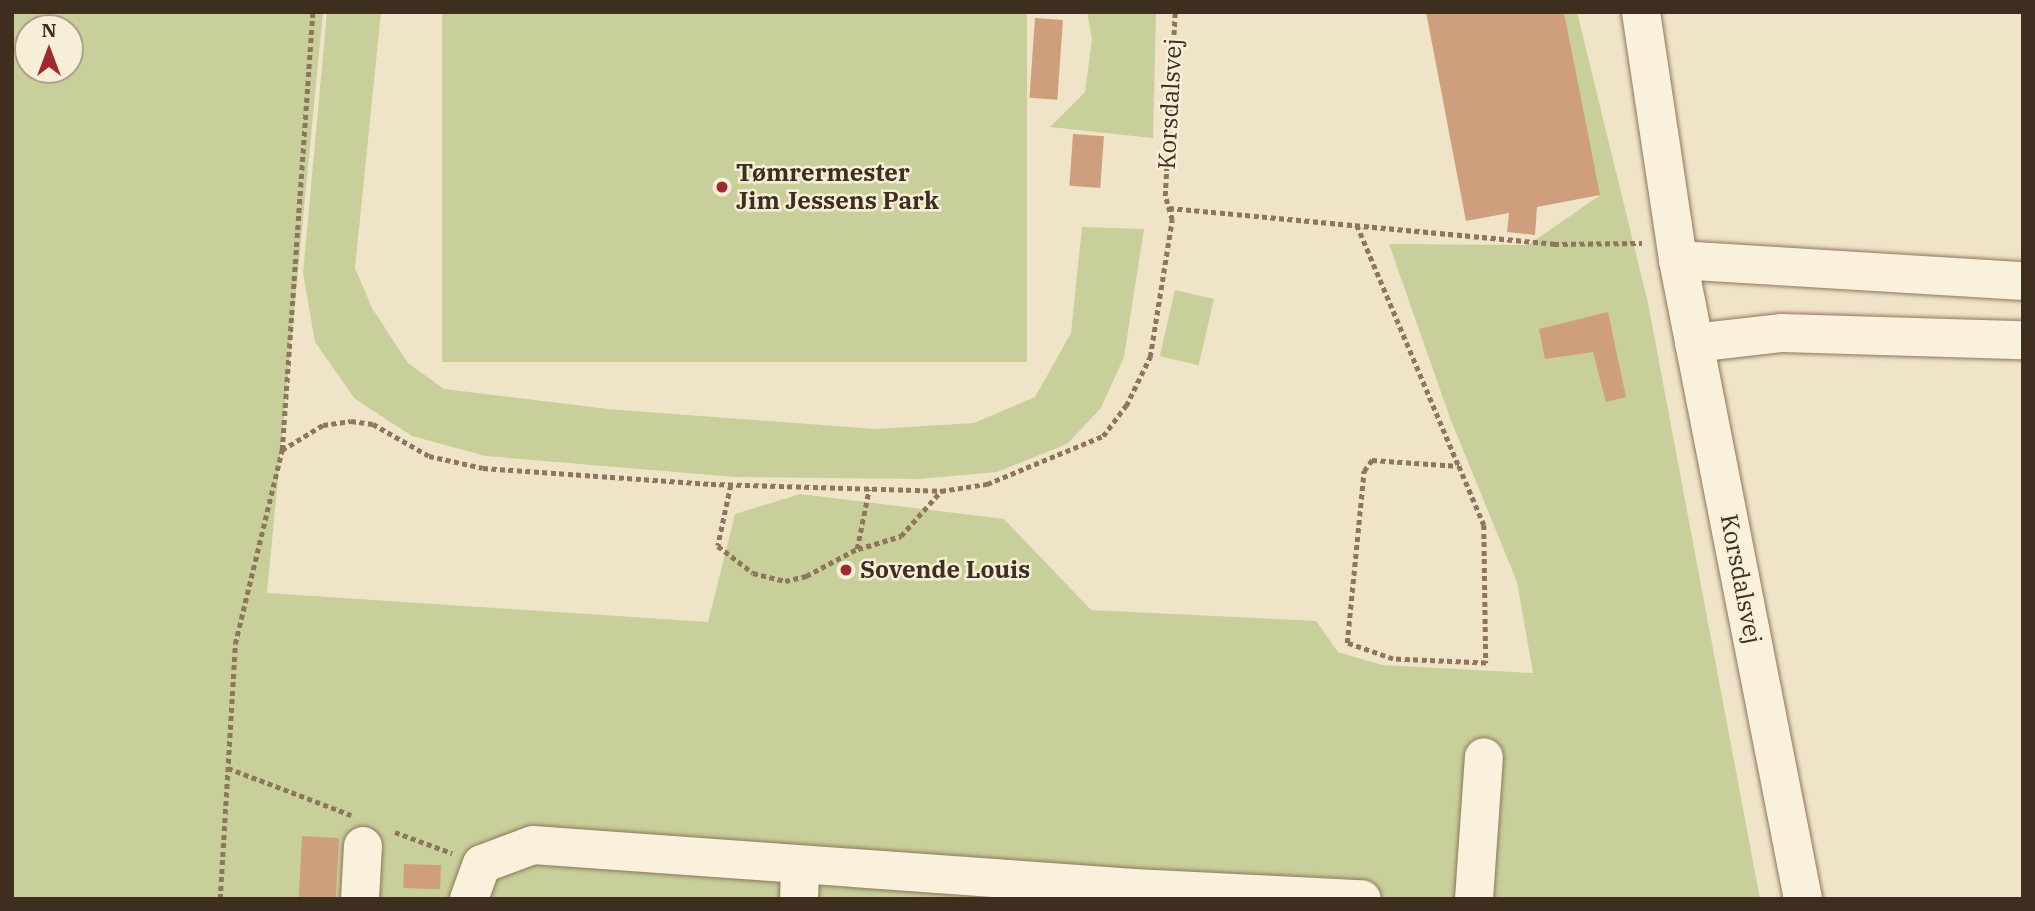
<!DOCTYPE html>
<html>
<head>
<meta charset="utf-8">
<style>
	body { margin:0 }
	#map { position:relative; width:2035px; height:911px; overflow:hidden; background:#f0e4c8; font-family:"IBM Plex Serif",serif }
	div>[style] { position:absolute }
	.green>* { inset:0; background:#c9cf9b; transform-origin:0 0 }
	.building>* { inset:0; background:#cf9f7d; transform-origin:0 0 }
	.path>* { height:4.5px; margin-top:-2.25px; transform-origin:0; background:repeating-linear-gradient(90deg,#8d765c 0 5px,transparent 0 8.5px) }
	.roads { filter:drop-shadow(0 0 2px #8d765c) drop-shadow(0 0 2px #8d765c) }
	.minor>* { height:38px; margin:-19px; padding:0 19px; transform-origin:19px; border-radius:19px; background:#faf1dc }
	.dots>* { width:19px; height:19px; translate:-50% -50%; box-sizing:border-box; border:4px solid #f7eed8; border-radius:50% }
	span { translate:-50% -50%; white-space:nowrap; text-align:center; line-height:1.15; -webkit-text-stroke:5px #f7eed8; paint-order:stroke }
	.street-label { font-size:24px; color:#3d2e20 }
	.poi-label { font-size:24px; color:#3d2e20; font-weight:700 }
	.left { translate:0 -50%; text-align:left }
	.frame { position:absolute; inset:0; border:14px solid #3d2e20; pointer-events:none }
	.north { position:absolute; left:14px; top:14px; width:70px; height:70px; box-sizing:border-box; background:#f7eed8; border:2px solid #ada18e; border-radius:50%; rotate:0deg; font-size:19px; font-weight:700; line-height:28px; text-align:center; color:#3d2e20 }
	.north::after { content:''; display:block; margin:auto; width:24px; height:32px; background:#9e2a2b; clip-path:polygon(50% 0,100% 100%,50% 72%,0 100%) }
</style>
</head>
<body>
<div id="map">
	<div class="green">
		<div style="clip-path:polygon(evenodd,12px 12px,323px 12px,267px 593px,708px 622px,735px 514px,800px 494px,1004px 519px,1091px 610px,1316px 621px,1338px 652px,1382px 665px,1533px 673px,1517px 582px,1450px 418px,1389px 244px,1528px 245px,1599px 196px,1564px 12px,1577px 12px,1648px 303px,1760px 899px,12px 899px,12px 12px,28px 28px,70px 28px,70px 70px,28px 70px,28px 28px)"></div>
		<div style="clip-path:polygon(327px 12px,381px 12px,355px 268px,372px 308px,408px 363px,444px 389px,608px 409px,876px 429px,974px 423px,1035px 397px,1071px 333px,1082px 227px,1144px 229px,1124px 357px,1101px 408px,1067px 444px,997px 472px,919px 479px,735px 477px,485px 456px,412px 436px,355px 399px,315px 342px,303px 273px)"></div>
		<div style="left:442px;top:12px;width:585px;height:350px"></div>
		<div style="clip-path:polygon(1087px 12px,1156px 12px,1153px 138px,1050px 127px,1085px 92px,1092px 40px)"></div>
		<div style="left:1175px;top:290px;width:40px;height:68px;rotate:13deg"></div>
	</div>
	<div class="building">
		<div style="clip-path:polygon(1426px 12px,1564px 12px,1600px 195px,1537px 207px,1535px 235px,1507px 232px,1509px 213px,1466px 221px)"></div>
		<div style="left:1035px;top:18px;width:28px;height:80px;rotate:4deg"></div>
		<div style="left:1073px;top:134px;width:31px;height:52px;rotate:4deg"></div>
		<div style="clip-path:polygon(1608px 312px,1626px 397px,1606px 402px,1593px 352px,1545px 359px,1539px 329px)"></div>
		<div style="left:302px;top:836px;width:37px;height:63px;rotate:3deg"></div>
		<div style="left:404px;top:864px;width:37px;height:24px;rotate:2deg"></div>
	</div>
	<div class="path">
		<div style="left:1169px;top:208px;width:387px;rotate:5.3deg"></div>
		<div style="left:1554px;top:244px;width:88px;rotate:-0.7deg"></div>
		<div style="left:1357px;top:225px;width:262px;rotate:67.1deg"></div>
		<div style="left:1459px;top:466px;width:64px;rotate:67deg"></div>
		<div style="left:1484px;top:525px;width:138px;rotate:89.2deg"></div>
		<div style="left:1486px;top:663px;width:93px;rotate:-177.5deg"></div>
		<div style="left:1393px;top:659px;width:49px;rotate:-160.8deg"></div>
		<div style="left:1347px;top:643px;width:173px;rotate:-84.4deg"></div>
		<div style="left:1364px;top:471px;width:14px;rotate:-54deg"></div>
		<div style="left:1372px;top:460px;width:87px;rotate:3.9deg"></div>
		<div style="left:282px;top:450px;width:48px;rotate:-31.4deg"></div>
		<div style="left:323px;top:425px;width:28px;rotate:-8deg"></div>
		<div style="left:351px;top:421px;width:22px;rotate:8deg"></div>
		<div style="left:373px;top:424px;width:64px;rotate:29.7deg"></div>
		<div style="left:429px;top:456px;width:55px;rotate:12.5deg"></div>
		<div style="left:483px;top:468px;width:229px;rotate:4deg"></div>
		<div style="left:711px;top:484px;width:230px;rotate:1.7deg"></div>
		<div style="left:941px;top:491px;width:47px;rotate:-8.7deg"></div>
		<div style="left:987px;top:484px;width:126px;rotate:-22.5deg"></div>
		<div style="left:1103px;top:436px;width:38px;rotate:-53deg"></div>
		<div style="left:1126px;top:406px;width:55px;rotate:-63.9deg"></div>
		<div style="left:1150px;top:357px;width:139px;rotate:-80.9deg"></div>
		<div style="left:1172px;top:220px;width:25px;rotate:-106deg"></div>
		<div style="left:1165px;top:196px;width:184px;rotate:-86.9deg"></div>
		<div style="left:731px;top:485px;width:62px;rotate:102deg"></div>
		<div style="left:718px;top:546px;width:44px;rotate:37.6deg"></div>
		<div style="left:753px;top:573px;width:33px;rotate:14deg"></div>
		<div style="left:785px;top:581px;width:22px;rotate:-13deg"></div>
		<div style="left:806px;top:576px;width:58px;rotate:-27.9deg"></div>
		<div style="left:857px;top:549px;width:61px;rotate:-78.7deg"></div>
		<div style="left:858px;top:549px;width:45px;rotate:-16.8deg"></div>
		<div style="left:901px;top:536px;width:60px;rotate:-48.4deg"></div>
		<div style="left:228px;top:768px;width:132px;rotate:20.9deg"></div>
		<div style="left:395px;top:832px;width:61px;rotate:20.2deg"></div>
		<div style="left:220px;top:899px;width:255px;rotate:-86.6deg"></div>
		<div style="left:235px;top:644px;width:200px;rotate:-76.4deg"></div>
		<div style="left:282px;top:450px;width:439px;rotate:-86deg"></div>
	</div>
	<div class="roads">
		<div class="minor">
			<div style="left:1641px;top:12px;width:251px;rotate:81.5deg"></div>
			<div style="left:1678px;top:260px;width:651px;rotate:78.93deg"></div>
			<div style="left:1678px;top:260px;width:346px;rotate:3.5deg"></div>
			<div style="left:1694px;top:343px;width:89px;rotate:-6.5deg"></div>
			<div style="left:1782px;top:333px;width:241px;rotate:1.7deg"></div>
			<div style="left:1133px;top:888px;width:229px;rotate:2.8deg"></div>
			<div style="left:360px;top:899px;width:53px;rotate:-86.8deg"></div>
			<div style="left:469px;top:899px;width:37px;rotate:-70deg"></div>
			<div style="left:482px;top:864px;width:54px;rotate:-20.4deg"></div>
			<div style="left:533px;top:845px;width:602px;rotate:4.1deg"></div>
			<div style="left:1133px;top:888px;width:11px;rotate:95deg"></div>
			<div style="left:799px;top:899px;width:34px;rotate:-88deg"></div>
			<div style="left:1474px;top:899px;width:142px;rotate:-86deg"></div>
		</div>
	</div>
	<div class="dots">
		<div style="left:722px;top:187px;background:#9e2a2b"></div>
		<div style="left:846px;top:570px;background:#9e2a2b"></div>
	</div>
	<div class="street-label">
		<span style="left:1170px;top:104px;rotate:-87deg">Korsdalsvej</span>
		<span style="left:1741px;top:579px;rotate:79deg">Korsdalsvej</span>
	</div>
	<div class="poi-label">
		<span class="left" style="left:736px;top:187px">Tømrermester<br>Jim Jessens Park</span>
		<span class="left" style="left:860px;top:570px">Sovende Louis</span>
	</div>
	<div class="frame"></div>
	<div class="north">N</div>
</div>
</body>
</html>
